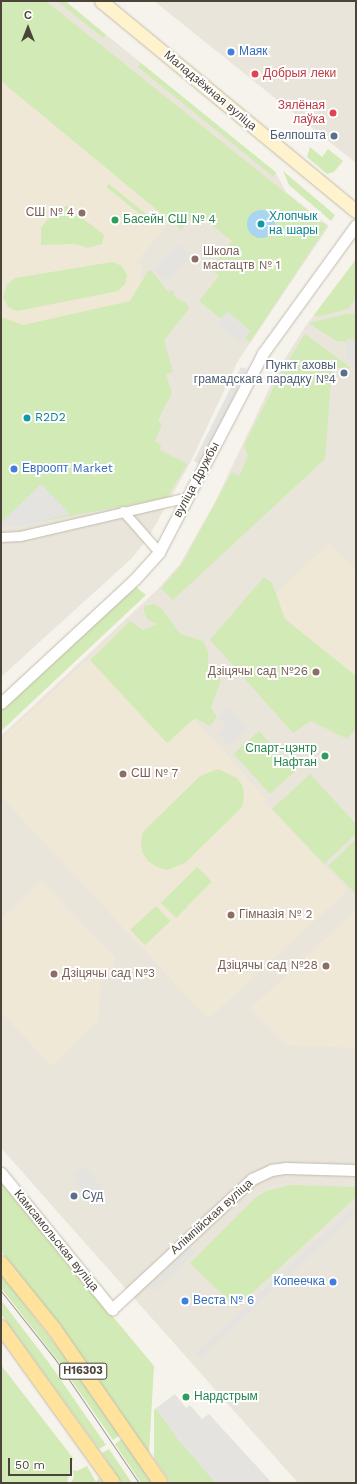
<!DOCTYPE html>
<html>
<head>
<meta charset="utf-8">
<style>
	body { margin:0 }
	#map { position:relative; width:357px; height:1484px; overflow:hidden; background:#f6f3ec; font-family:"Work Sans",sans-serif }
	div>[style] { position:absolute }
	.residential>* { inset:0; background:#eae5da }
	.education>* { inset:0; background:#efe8d6 }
	.green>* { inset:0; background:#d2eab5; transform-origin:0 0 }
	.parking>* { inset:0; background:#e5e3e0; transform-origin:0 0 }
	.water>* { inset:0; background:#a9d4f2 }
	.round { border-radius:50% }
	.roads { filter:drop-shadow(0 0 1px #c2bbae) drop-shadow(0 0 1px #c2bbae) }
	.minor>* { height:9px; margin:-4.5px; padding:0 4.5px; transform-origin:4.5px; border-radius:4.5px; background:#fff }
	.tertiary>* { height:11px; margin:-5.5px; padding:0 5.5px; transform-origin:5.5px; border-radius:5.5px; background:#fff }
	.secondary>* { height:13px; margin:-6.5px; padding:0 6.5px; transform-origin:6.5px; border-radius:6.5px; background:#fff3cd }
	.primary>* { height:14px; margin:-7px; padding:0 7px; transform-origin:7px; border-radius:7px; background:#ffe39c }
	.tram>* { height:1px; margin:-0.5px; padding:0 0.5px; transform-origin:0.5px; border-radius:0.5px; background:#9a9a9a }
	.dots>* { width:11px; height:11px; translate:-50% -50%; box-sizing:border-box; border:2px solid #fff; border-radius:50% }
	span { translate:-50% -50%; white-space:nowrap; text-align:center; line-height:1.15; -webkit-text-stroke:4px #fff; paint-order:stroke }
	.shield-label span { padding:1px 3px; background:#fff; border:1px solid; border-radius:3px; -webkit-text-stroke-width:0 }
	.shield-label { font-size:11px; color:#4b4439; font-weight:700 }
	.shop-label { font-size:12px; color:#366cbe }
	.left { translate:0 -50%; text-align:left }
	.right { translate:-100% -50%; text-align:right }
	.health-label { font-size:12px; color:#be3a42 }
	.street-label { font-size:12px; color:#4b4439 }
	.service-label { font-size:12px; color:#4e5e75 }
	.education-label { font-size:12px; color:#785e54 }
	.culture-label { font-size:12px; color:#0d838f }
	.leisure-label { font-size:12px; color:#27864d }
	.frame { position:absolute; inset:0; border:2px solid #4b4439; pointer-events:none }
	.north { position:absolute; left:8px; top:8px; width:40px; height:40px; -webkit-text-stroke:3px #fff; paint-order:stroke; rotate:0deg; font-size:11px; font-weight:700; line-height:16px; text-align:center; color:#4b4439 }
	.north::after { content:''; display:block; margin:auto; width:14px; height:18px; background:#4b4439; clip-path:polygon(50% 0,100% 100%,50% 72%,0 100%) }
	.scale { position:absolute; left:8px; top:1458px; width:64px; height:18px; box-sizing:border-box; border:2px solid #4b4439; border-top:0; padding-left:5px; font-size:12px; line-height:14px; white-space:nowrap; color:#4b4439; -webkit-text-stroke:3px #fff; paint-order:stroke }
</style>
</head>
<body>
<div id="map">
	<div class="residential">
		<div style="clip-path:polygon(1px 1px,65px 1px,276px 173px,286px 192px,329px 226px,238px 361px,190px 463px,148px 538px,131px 559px,1px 677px)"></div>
		<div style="clip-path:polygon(154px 1px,356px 1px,356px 163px)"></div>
		<div style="clip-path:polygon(356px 259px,356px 1483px,298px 1483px,1px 1148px,1px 736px,157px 590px,180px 564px,215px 502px,279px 368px,305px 327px)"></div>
	</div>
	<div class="education">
		<div style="clip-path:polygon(1px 81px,171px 220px,136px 262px,142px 267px,141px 296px,143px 304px,1px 342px)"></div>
		<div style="clip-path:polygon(330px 543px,354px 569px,356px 568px,356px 714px,236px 630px)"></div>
		<div style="clip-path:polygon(116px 634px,222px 749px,266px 799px,264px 801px,348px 890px,208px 1019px,1px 796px,1px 739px)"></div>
		<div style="clip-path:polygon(41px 880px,115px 958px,114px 969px,101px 980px,98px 1021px,52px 1066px,1px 1012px,1px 919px)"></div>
		<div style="clip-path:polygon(356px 910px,356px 1048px,285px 1045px,250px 1009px)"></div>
	</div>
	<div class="green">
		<div style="clip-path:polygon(1px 1px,46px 1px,327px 226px,250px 342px,199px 301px,219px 276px,210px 269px,232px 241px,196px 212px,181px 230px,1px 81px)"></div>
		<div style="clip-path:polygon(57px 1px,65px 1px,106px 35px,103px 38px)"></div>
		<div style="left:141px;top:63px;width:174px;height:5px;rotate:39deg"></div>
		<div style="clip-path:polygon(310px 147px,322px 157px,328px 149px,343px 161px,334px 172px,327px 174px,307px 157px)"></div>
		<div style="clip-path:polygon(283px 171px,335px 215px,331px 221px,289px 185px)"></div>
		<div style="left:109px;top:184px;width:55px;height:4px;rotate:39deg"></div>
		<div style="clip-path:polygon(67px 206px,104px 235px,102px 244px,87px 248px,76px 244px,41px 245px,41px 228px,57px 208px)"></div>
		<div style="clip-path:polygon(355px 261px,356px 298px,348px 309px,317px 317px,314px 315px)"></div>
		<div style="clip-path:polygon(112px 262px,122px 266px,127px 275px,125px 284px,118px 291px,17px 311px,8px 307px,3px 297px,7px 285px,15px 278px)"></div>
		<div style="clip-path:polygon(148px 271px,152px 271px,168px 292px,173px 290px,175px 297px,186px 303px,189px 309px,164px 340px,173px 372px,166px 374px,172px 393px,158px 420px,162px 424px,155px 441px,161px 445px,160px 450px,187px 464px,167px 498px,21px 525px,1px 526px,1px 317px,23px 325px,130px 301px)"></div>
		<div style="clip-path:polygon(347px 314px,356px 314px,356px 340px,348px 339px,347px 342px,336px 341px,309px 323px)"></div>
		<div style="clip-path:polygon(305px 334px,351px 368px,332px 368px,325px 459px,173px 600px,161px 588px,182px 564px,232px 472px,239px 476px,248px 456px,244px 445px,283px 369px)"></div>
		<div style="clip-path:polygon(264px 577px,272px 583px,285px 619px,356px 676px,356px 729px,347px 739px,311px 721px,293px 733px,210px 640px)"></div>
		<div style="clip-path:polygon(135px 586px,146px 595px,1px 731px,1px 710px)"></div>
		<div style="clip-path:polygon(154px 604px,162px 609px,180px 634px,203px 641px,208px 652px,208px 664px,221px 680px,211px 707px,217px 717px,210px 726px,195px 718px,167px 743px,90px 660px,130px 621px,143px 630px,157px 624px,148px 620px,144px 612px,144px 606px)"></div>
		<div style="left:259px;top:731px;width:54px;height:34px;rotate:48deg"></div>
		<div style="clip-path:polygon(218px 769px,237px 778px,243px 787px,244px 797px,242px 807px,185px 863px,167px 870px,157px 867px,148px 861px,142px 852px,141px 842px,143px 832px,200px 776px)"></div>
		<div style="clip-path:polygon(310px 774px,356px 824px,356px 834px,324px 864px,272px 809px)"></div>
		<div style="clip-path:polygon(356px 839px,356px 894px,328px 866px)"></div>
		<div style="left:197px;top:867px;width:21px;height:51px;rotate:45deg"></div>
		<div style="left:156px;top:906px;width:21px;height:35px;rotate:47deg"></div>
		<div style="clip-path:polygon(1px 1182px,154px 1366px,149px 1453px,52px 1315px,1px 1251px)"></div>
		<div style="clip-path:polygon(291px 1185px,356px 1187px,356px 1197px,236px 1308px,190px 1263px,254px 1199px,266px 1191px)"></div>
		<div style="clip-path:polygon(1px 1274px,62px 1353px,120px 1435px,113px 1440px,56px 1358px,1px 1288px)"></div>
		<div style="clip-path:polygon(1px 1300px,49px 1363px,106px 1445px,99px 1449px,1px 1314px)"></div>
		<div style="clip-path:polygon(1px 1365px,73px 1458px,67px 1483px,1px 1483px)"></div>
		<div style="clip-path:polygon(156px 1408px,178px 1439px,216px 1483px,171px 1483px,154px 1458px,154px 1410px)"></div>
		<div style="clip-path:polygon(122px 1439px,152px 1483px,141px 1483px,115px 1444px)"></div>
		<div style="clip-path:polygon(109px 1449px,132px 1483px,122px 1483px,102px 1453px)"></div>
		<div style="clip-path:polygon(87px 1466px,96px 1482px,99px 1478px,103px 1483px,71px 1483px,74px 1477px,73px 1470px,77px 1471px)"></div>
	</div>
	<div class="parking">
		<div style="left:177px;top:244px;width:17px;height:35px;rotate:40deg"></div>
		<div style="left:227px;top:311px;width:31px;height:16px;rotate:40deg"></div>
		<div style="clip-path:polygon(347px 339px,356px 340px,356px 365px,346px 358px)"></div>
		<div style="clip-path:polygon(241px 367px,247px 369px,201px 465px,194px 461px)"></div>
		<div style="clip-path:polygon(41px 484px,70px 514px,21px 526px,1px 526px,1px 523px)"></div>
		<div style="clip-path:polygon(229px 707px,248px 728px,229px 745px,219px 734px,226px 727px,217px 717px)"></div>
		<div style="left:84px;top:1167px;width:30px;height:16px;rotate:48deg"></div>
		<div style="clip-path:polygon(354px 1206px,356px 1212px,201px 1358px,195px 1353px)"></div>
		<div style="left:189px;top:1247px;width:8px;height:54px;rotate:45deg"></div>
		<div style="clip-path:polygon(175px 1394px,186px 1408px,190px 1405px,202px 1419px,209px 1414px,272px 1483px,216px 1483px,178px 1439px,156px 1408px)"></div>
	</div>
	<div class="water">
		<div class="round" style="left:247px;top:210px;width:28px;height:28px"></div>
	</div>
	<div class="roads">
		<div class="minor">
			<div style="left:123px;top:511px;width:55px;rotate:48.7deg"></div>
			<div style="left:1px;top:537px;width:19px;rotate:-3deg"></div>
			<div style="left:20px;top:536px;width:172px;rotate:-13.1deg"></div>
		</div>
		<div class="tertiary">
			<div style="left:1px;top:703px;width:183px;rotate:-42.8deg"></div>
			<div style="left:135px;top:579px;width:36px;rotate:-48deg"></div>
			<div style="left:159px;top:552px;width:225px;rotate:-62.4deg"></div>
			<div style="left:263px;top:353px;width:158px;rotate:-54deg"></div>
			<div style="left:1px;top:1173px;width:176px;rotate:50.8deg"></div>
			<div style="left:112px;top:1309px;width:191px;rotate:-42.9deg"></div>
			<div style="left:252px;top:1179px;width:21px;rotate:-25deg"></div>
			<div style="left:271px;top:1170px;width:15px;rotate:-8deg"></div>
			<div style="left:286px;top:1168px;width:70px;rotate:1.6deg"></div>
		</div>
		<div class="secondary">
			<div style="left:101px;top:1px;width:330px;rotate:39.5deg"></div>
		</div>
		<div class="primary">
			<div style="left:1px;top:1263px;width:86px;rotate:51.1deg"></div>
			<div style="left:55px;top:1330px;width:186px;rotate:55.3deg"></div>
			<div style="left:1px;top:1327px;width:192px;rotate:54.3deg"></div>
		</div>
	</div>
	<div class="tram">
		<div style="left:1px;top:1291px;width:87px;rotate:51.5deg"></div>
		<div style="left:55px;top:1359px;width:150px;rotate:55.9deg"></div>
	</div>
	<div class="dots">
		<div style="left:231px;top:52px;background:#3f7fe0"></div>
		<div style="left:255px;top:74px;background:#e0444e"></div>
		<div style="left:333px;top:113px;background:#e0444e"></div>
		<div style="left:334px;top:136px;background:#5c6f8a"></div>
		<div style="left:82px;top:213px;background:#8d6e63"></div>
		<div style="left:115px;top:220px;background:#2e9e5b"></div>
		<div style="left:261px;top:224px;background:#0f9aa8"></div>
		<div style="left:195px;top:259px;background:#8d6e63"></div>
		<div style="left:344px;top:373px;background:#5c6f8a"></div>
		<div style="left:27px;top:418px;background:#0f9aa8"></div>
		<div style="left:14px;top:469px;background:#3f7fe0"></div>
		<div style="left:316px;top:672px;background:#8d6e63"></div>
		<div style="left:325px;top:756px;background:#2e9e5b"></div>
		<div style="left:123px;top:774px;background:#8d6e63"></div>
		<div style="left:231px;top:915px;background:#8d6e63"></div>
		<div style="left:326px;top:966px;background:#8d6e63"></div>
		<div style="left:54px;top:974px;background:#8d6e63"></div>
		<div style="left:74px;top:1196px;background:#5c6f8a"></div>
		<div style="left:333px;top:1282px;background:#3f7fe0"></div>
		<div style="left:185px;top:1301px;background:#3f7fe0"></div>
		<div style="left:186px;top:1397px;background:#2e9e5b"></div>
	</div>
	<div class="shield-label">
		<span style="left:83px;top:1371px">Н16303</span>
	</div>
	<div class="shop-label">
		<span class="left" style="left:239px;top:52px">Маяк</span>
		<span class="left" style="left:22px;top:469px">Евроопт Market</span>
		<span class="right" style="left:325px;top:1282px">Копеечка</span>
		<span class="left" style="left:193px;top:1301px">Веста № 6</span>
	</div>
	<div class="health-label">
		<span class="left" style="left:263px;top:74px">Добрыя леки</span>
		<span class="right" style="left:325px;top:113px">Зялёная<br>лаўка</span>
	</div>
	<div class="street-label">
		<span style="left:210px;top:91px;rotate:40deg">Маладзёжная вуліца</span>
		<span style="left:197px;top:480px;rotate:-62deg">вуліца Дружбы</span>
		<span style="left:212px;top:1217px;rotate:-42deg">Алімпійская вуліца</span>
		<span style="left:56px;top:1241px;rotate:51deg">Камсамольская вуліца</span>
	</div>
	<div class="service-label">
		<span class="right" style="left:326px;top:136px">Белпошта</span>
		<span class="right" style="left:336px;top:373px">Пункт аховы<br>грамадскага парадку №4</span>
		<span class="left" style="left:82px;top:1196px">Суд</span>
	</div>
	<div class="education-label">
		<span class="right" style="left:74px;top:213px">СШ № 4</span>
		<span class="left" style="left:203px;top:259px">Школа<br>мастацтв № 1</span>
		<span class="right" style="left:308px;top:672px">Дзіцячы сад №26</span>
		<span class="left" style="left:131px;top:774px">СШ № 7</span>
		<span class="left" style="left:239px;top:915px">Гімназія № 2</span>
		<span class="right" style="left:318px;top:966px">Дзіцячы сад №28</span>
		<span class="left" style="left:62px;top:974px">Дзіцячы сад №3</span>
	</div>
	<div class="culture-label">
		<span class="left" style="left:269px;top:224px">Хлопчык<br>на шары</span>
		<span class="left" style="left:35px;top:418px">R2D2</span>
	</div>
	<div class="leisure-label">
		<span class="left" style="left:123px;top:220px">Басейн СШ № 4</span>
		<span class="right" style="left:317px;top:756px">Спарт-цэнтр<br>Нафтан</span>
		<span class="left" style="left:194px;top:1397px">Нардстрым</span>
	</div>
	<div class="frame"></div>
	<div class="north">С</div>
	<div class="scale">50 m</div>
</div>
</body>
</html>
